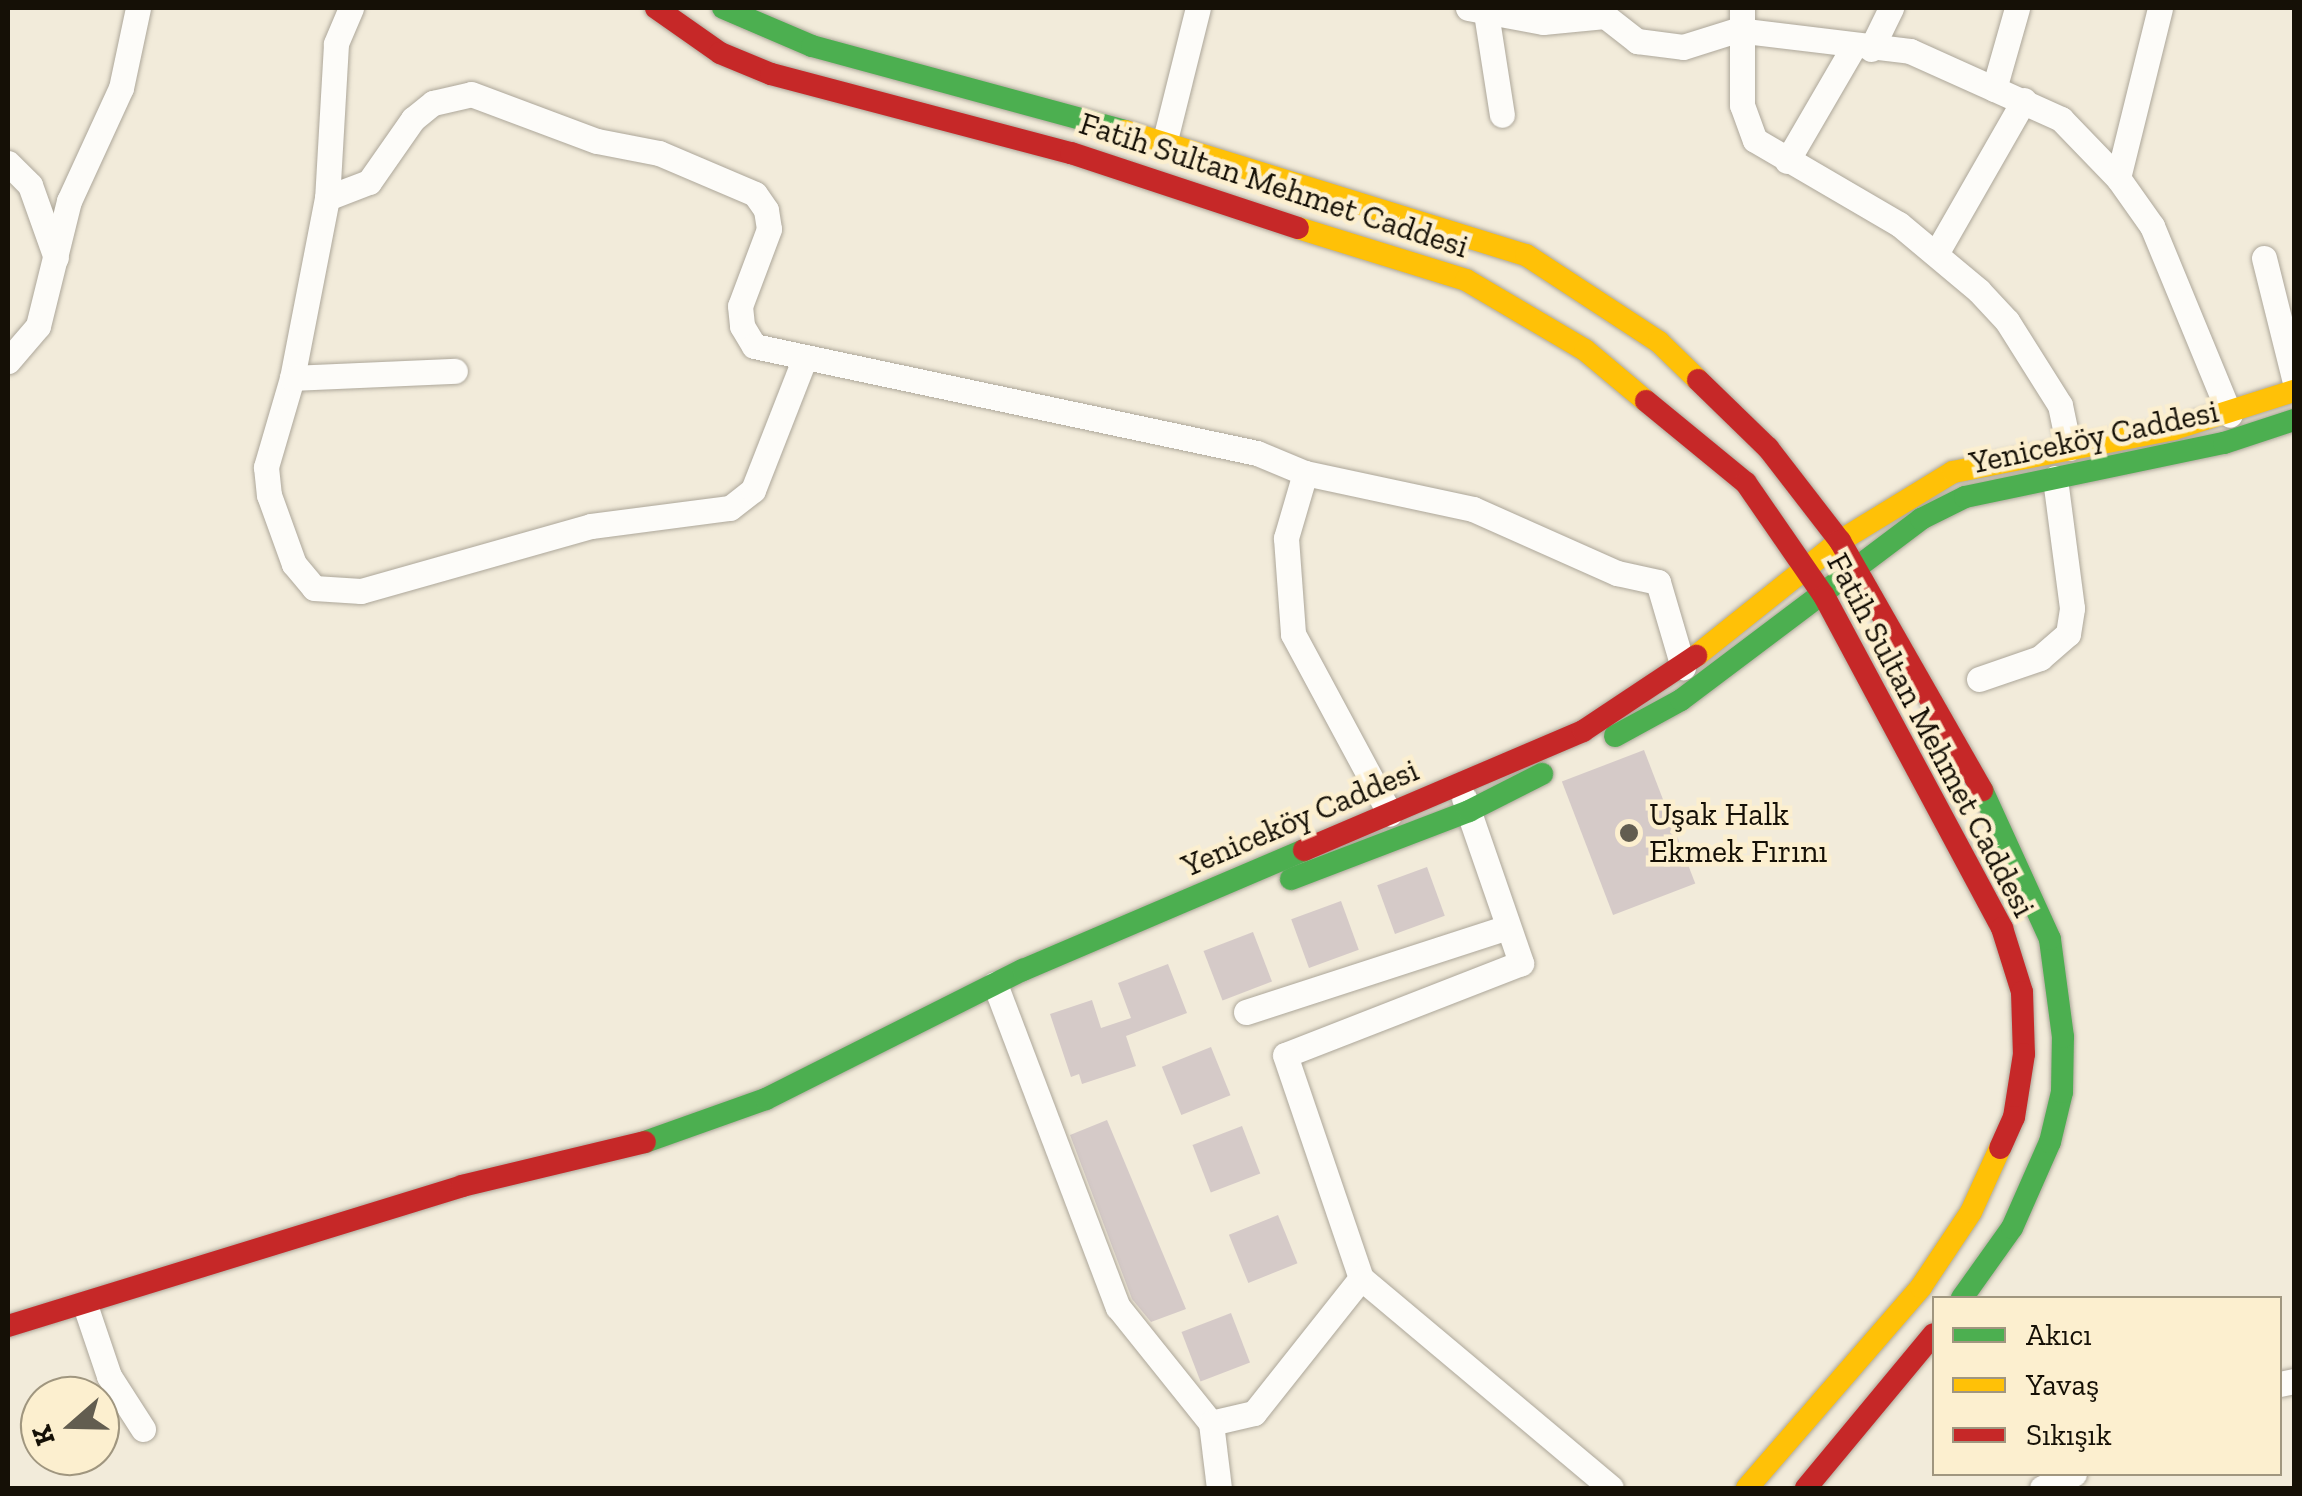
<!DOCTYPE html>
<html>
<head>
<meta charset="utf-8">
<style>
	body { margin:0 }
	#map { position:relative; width:2302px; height:1496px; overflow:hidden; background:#f2ebda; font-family:"Zilla Slab",serif }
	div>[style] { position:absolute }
	.building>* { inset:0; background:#d5cac8; transform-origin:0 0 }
	.roads { filter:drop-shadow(0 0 2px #ada79a) drop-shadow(0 0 2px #ada79a) }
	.street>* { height:25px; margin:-12.5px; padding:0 12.5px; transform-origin:12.5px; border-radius:12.5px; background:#fdfcf9 }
	.fast>* { height:22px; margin:-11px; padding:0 11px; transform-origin:11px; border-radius:11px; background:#4caf50 }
	.slow>* { height:22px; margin:-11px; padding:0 11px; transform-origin:11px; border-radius:11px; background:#ffc107 }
	.jam>* { height:22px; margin:-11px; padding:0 11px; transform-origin:11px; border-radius:11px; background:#c62828 }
	.dots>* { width:28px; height:28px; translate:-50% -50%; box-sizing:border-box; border:5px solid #fcefcf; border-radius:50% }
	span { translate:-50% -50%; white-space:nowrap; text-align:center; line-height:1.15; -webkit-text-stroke:9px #fcefcf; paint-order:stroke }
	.street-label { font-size:32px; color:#151006 }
	.poi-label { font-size:32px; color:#151006 }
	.left { translate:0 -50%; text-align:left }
	.frame { position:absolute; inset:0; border:10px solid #151006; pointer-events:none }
	.legend { position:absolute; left:1932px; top:1296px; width:350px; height:180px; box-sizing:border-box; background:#fcefcf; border:2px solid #a0967f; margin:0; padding:12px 18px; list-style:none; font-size:30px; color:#151006 }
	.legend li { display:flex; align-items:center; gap:20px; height:50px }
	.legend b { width:50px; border:2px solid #a0967f }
	.north { position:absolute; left:20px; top:1376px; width:100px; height:100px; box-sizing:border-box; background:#fcefcf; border:2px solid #a0967f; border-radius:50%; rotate:250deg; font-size:28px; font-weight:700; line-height:40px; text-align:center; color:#151006 }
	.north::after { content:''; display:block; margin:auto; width:35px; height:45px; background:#625d50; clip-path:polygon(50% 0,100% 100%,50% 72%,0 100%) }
</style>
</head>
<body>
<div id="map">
	<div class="building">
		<div style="left:1644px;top:750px;width:143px;height:88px;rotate:69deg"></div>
		<div style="left:1427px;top:867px;width:52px;height:53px;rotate:70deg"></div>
		<div style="left:1341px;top:901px;width:52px;height:53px;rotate:70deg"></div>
		<div style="left:1253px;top:932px;width:53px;height:53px;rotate:69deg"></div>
		<div style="clip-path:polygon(1168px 964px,1187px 1013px,1126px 1036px,1136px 1066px,1082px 1084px,1079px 1074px,1071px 1077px,1050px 1014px,1092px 1000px,1101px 1028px,1131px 1018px,1118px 983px)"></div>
		<div style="left:1211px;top:1047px;width:52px;height:53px;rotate:68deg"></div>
		<div style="clip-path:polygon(1107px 1120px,1186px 1309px,1151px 1322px,1132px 1299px,1070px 1135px)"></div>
		<div style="left:1242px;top:1126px;width:51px;height:53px;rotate:69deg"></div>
		<div style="left:1278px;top:1215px;width:52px;height:53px;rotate:68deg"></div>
		<div style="left:1231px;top:1313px;width:53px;height:53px;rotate:69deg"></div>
	</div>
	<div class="roads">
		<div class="street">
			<div style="left:351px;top:8px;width:39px;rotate:113deg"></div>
			<div style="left:336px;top:44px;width:154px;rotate:93.3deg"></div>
			<div style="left:327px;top:198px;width:183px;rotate:101deg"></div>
			<div style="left:292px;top:378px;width:93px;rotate:106.3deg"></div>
			<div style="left:266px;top:467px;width:28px;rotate:84deg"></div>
			<div style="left:269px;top:495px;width:73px;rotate:70.1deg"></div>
			<div style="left:294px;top:564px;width:31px;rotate:50deg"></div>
			<div style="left:314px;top:588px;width:47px;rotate:3.7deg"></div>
			<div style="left:361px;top:591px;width:239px;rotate:-15.8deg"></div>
			<div style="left:591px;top:526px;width:140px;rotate:-7.4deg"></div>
			<div style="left:730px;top:508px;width:29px;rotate:-38deg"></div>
			<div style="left:753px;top:490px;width:140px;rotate:-68.6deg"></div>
			<div style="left:1468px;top:8px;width:76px;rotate:10.6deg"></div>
			<div style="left:1543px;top:22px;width:62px;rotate:-5.5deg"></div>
			<div style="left:1605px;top:16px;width:41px;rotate:38deg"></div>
			<div style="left:1637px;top:41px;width:46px;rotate:7.4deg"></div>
			<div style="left:1683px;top:47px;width:57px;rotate:-17.5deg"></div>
			<div style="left:1737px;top:30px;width:174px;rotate:6.9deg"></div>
			<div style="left:1910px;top:51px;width:166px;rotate:24.2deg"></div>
			<div style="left:2061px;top:119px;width:82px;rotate:46deg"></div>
			<div style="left:2118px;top:178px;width:59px;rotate:54.7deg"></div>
			<div style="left:2152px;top:226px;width:204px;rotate:67.6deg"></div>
			<div style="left:1742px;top:8px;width:97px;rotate:90deg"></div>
			<div style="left:1742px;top:105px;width:37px;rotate:70deg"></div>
			<div style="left:1755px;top:140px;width:167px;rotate:30.3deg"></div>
			<div style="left:1899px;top:224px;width:104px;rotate:39.9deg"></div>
			<div style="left:1979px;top:291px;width:41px;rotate:47deg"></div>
			<div style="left:2007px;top:321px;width:99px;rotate:57.8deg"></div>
			<div style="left:2060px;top:405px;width:44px;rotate:78.2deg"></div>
			<div style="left:1486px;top:13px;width:103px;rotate:81.1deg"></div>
			<div style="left:1871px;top:49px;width:46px;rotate:-64deg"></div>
			<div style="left:1994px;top:89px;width:84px;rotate:-74.1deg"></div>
			<div style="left:1164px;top:144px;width:140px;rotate:-76deg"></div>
			<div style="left:1787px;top:161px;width:133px;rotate:-59.8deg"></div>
			<div style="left:8px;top:163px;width:31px;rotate:45deg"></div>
			<div style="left:30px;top:185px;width:77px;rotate:70.4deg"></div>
			<div style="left:2118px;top:178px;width:175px;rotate:-76.1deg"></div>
			<div style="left:327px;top:198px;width:45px;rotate:-20.9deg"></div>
			<div style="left:369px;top:182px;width:77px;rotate:-55.1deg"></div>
			<div style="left:413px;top:119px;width:26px;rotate:-39deg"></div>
			<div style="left:433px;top:103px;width:39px;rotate:-13deg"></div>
			<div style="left:471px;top:94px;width:134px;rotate:20.5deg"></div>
			<div style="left:597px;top:141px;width:63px;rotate:11deg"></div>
			<div style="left:659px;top:153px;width:104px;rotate:23.1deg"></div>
			<div style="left:755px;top:194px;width:19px;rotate:55deg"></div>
			<div style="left:766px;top:210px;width:19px;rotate:81deg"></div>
			<div style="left:769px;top:229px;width:82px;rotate:110.6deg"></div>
			<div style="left:740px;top:306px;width:20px;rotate:84deg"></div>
			<div style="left:742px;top:326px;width:23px;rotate:59deg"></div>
			<div style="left:754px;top:346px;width:514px;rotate:12.01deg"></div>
			<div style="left:1257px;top:453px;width:52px;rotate:22.6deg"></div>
			<div style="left:1305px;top:473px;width:172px;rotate:12.1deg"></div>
			<div style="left:1473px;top:509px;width:158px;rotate:24deg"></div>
			<div style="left:1617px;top:573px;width:42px;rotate:12.4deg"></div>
			<div style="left:1658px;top:582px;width:89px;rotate:73.6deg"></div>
			<div style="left:1937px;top:252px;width:175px;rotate:-60.2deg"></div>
			<div style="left:2264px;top:258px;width:124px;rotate:76deg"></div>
			<div style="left:8px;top:361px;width:46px;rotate:-49.4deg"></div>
			<div style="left:38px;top:326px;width:129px;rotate:-76.1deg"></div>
			<div style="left:69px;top:201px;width:124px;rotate:-65.3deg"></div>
			<div style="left:121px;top:88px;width:82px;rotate:-78deg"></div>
			<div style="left:292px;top:378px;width:163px;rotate:-2.5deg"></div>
			<div style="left:1305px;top:473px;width:68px;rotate:106.3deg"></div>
			<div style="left:1286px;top:538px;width:96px;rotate:85.8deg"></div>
			<div style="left:1293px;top:634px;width:204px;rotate:61.7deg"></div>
			<div style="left:1979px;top:679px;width:65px;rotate:-19deg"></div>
			<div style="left:2040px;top:658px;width:37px;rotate:-41deg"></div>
			<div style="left:2068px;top:634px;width:26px;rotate:-81deg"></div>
			<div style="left:2072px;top:608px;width:131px;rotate:-97.5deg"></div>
			<div style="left:1464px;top:798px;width:175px;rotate:70.9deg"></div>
			<div style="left:1521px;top:963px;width:253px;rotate:158.7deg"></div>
			<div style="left:1285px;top:1055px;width:236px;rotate:71.2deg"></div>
			<div style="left:1361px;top:1278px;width:326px;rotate:40deg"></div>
			<div style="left:995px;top:984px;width:346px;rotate:69.2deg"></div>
			<div style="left:1118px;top:1307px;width:149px;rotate:51.3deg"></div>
			<div style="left:1211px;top:1423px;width:44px;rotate:-13.1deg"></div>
			<div style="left:1254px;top:1413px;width:172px;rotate:-51.6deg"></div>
			<div style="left:1246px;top:1012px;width:274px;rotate:-18deg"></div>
			<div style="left:85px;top:1305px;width:75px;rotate:71.3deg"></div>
			<div style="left:109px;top:1376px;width:63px;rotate:57.3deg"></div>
			<div style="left:2280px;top:1384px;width:14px;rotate:-12deg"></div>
			<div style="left:1211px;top:1423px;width:65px;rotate:83deg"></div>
			<div style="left:2042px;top:1488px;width:35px;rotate:-24deg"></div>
		</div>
		<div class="fast">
			<div style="left:723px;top:8px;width:97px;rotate:23.1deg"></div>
			<div style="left:812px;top:46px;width:324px;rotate:15.2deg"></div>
			<div style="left:1615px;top:736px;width:75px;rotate:-28.6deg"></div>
			<div style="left:1681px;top:700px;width:301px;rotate:-37deg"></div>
			<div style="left:1921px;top:519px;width:49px;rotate:-26.6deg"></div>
			<div style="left:1965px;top:497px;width:265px;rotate:-11.8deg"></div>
			<div style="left:2224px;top:443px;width:74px;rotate:-18.2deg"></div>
			<div style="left:1291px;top:879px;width:191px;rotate:-20.9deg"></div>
			<div style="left:1469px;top:811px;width:82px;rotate:-26.9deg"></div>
			<div style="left:645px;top:1142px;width:128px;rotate:-19.6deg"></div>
			<div style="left:766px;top:1099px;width:288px;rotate:-26.7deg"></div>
			<div style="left:1023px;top:970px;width:306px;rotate:-23.1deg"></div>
			<div style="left:1962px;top:1298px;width:86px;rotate:-54.5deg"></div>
			<div style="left:2012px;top:1228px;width:94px;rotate:-66.2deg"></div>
			<div style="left:2050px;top:1142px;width:51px;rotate:-76.5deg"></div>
			<div style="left:2062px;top:1092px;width:55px;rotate:-89deg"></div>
			<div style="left:2063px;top:1037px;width:99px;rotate:-97.6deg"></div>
			<div style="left:2050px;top:939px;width:164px;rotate:-114.5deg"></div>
		</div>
		<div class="slow">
			<div style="left:1125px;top:131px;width:420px;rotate:17.2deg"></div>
			<div style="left:1526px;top:255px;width:159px;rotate:33.2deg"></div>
			<div style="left:1659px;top:342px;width:54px;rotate:44.3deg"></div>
			<div style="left:1298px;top:228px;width:176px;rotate:17.2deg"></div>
			<div style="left:1466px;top:280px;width:138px;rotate:30.5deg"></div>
			<div style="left:1585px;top:350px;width:80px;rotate:39.9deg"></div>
			<div style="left:1696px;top:656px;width:184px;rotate:-38.6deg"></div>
			<div style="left:1840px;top:541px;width:132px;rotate:-31.4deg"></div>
			<div style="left:1953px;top:472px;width:225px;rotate:-11deg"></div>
			<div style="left:2174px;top:429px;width:126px;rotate:-17.6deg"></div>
			<div style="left:1747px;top:1488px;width:266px;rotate:-49.1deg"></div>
			<div style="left:1921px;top:1287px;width:90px;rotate:-56.3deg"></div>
			<div style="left:1971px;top:1212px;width:70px;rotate:-65.6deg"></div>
		</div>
		<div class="jam">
			<div style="left:656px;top:8px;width:78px;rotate:35.1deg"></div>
			<div style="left:720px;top:53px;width:55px;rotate:22.4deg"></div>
			<div style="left:771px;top:74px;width:310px;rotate:14.8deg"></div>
			<div style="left:1071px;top:153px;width:239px;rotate:18.3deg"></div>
			<div style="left:1698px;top:380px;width:98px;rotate:44.2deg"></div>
			<div style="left:1768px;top:448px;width:118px;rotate:52.3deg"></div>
			<div style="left:1840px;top:541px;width:287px;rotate:60.3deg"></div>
			<div style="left:1646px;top:401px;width:129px;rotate:39.4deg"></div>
			<div style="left:1746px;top:483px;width:137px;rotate:55.4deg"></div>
			<div style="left:1824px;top:596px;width:377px;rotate:61.8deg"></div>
			<div style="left:2002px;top:928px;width:67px;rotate:72.6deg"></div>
			<div style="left:2022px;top:992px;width:62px;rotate:88.2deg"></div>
			<div style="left:2024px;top:1054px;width:64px;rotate:99deg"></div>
			<div style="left:2014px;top:1117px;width:34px;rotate:114deg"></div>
			<div style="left:1304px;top:850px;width:303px;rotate:-23.1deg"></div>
			<div style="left:1583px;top:731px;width:136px;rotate:-33.6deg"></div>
			<div style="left:8px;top:1326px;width:475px;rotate:-17.1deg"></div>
			<div style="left:462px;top:1186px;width:188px;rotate:-13.5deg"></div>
			<div style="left:1806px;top:1488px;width:200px;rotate:-50.3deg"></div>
		</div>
	</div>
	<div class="dots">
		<div style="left:1629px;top:833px;background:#625d50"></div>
	</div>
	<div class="street-label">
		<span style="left:1274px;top:185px;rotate:18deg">Fatih Sultan Mehmet Caddesi</span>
		<span style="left:2094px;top:437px;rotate:-12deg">Yeniceköy Caddesi</span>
		<span style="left:1931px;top:735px;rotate:62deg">Fatih Sultan Mehmet Caddesi</span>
		<span style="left:1300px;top:818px;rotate:-23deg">Yeniceköy Caddesi</span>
	</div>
	<div class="poi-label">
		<span class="left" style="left:1649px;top:833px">Uşak Halk<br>Ekmek Fırını</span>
	</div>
	<div class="frame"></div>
	<ul class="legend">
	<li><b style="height:12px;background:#4caf50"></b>Akıcı</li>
	<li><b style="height:12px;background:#ffc107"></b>Yavaş</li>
	<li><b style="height:12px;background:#c62828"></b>Sıkışık</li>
	</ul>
	<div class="north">K</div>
</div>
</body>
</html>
